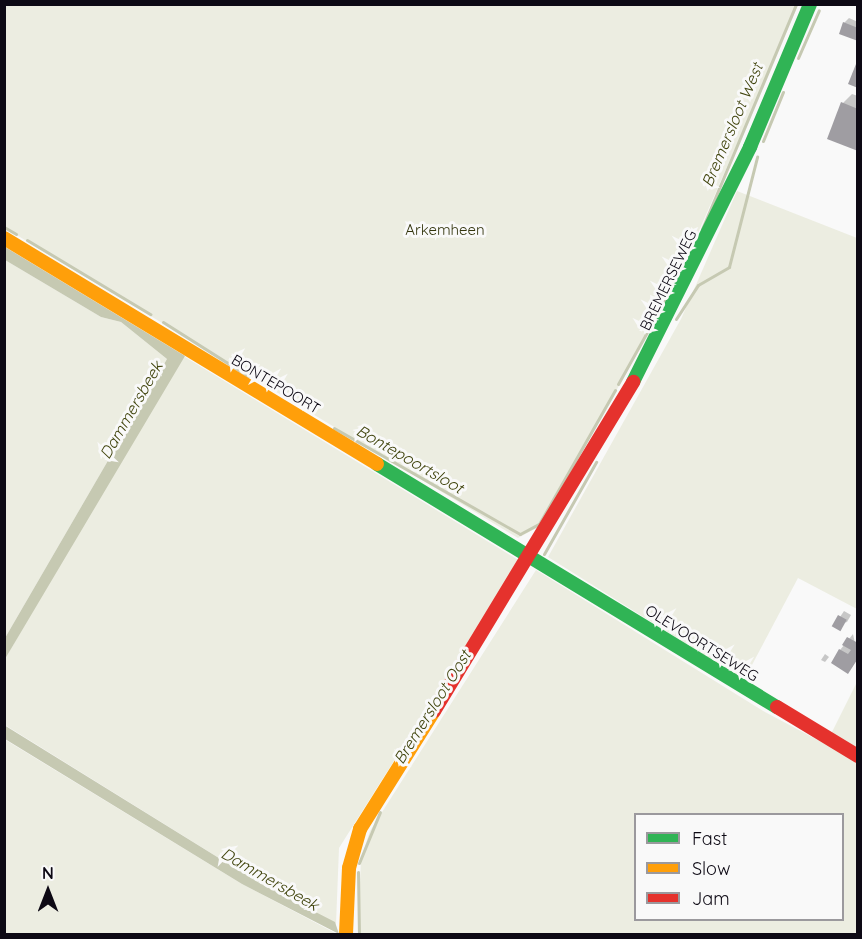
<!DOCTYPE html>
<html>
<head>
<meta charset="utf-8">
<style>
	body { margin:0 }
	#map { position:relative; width:862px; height:939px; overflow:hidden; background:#f9f9f9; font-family:Quicksand,sans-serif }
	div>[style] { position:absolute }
	.green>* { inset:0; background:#ecede1 }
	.water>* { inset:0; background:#c6c9b2 }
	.shadow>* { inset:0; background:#0003 }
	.stream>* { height:3px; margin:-1.5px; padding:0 1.5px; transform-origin:1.5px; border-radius:1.5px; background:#c6c9b2 }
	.building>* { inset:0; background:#9f9da2; transform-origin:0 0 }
	.fast>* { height:14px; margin:-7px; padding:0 7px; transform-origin:7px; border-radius:7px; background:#30b455 }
	.slow>* { height:14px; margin:-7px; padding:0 7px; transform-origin:7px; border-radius:7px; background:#ff9f0a }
	.jam>* { height:14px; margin:-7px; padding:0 7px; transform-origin:7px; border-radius:7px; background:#e5322d }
	span { translate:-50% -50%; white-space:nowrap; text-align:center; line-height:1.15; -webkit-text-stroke:6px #f9f9f9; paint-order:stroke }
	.park-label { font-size:15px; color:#33350d }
	.street-label { font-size:15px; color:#0d0914 }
	.water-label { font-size:16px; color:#40440c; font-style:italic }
	.frame { position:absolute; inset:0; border:6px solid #0d0914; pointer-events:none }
	.legend { position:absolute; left:634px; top:813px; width:210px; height:108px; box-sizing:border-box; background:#f9f9f9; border:2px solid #9b999d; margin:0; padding:8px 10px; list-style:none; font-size:18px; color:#0d0914 }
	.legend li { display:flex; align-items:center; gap:12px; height:30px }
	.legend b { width:30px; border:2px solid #9b999d }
	.north { position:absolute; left:18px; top:861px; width:60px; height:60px; -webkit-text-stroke:4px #f9f9f9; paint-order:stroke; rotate:0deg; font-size:16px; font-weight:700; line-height:24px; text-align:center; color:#0d0914 }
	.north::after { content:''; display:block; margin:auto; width:21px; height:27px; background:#0d0914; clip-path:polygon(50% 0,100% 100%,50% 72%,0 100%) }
</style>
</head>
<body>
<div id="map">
	<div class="green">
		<div style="clip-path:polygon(4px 5px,798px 5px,673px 290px,540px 526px,518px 538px,5px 228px)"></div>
		<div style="clip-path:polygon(737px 191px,857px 238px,857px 609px,798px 578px,744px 680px,548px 557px,681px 319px)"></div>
		<div style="clip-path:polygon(5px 260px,101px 317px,121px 322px,167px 359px,5px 638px)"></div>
		<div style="clip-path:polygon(185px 357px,520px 561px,339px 848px,336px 924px,261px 884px,5px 725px,5px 659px,175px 364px)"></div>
		<div style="clip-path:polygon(evenodd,536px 570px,765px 712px,857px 761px,857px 934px,358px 934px,361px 858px,370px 831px,536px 570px,636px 814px,842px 814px,842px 920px,636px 920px,636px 814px)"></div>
		<div style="clip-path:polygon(857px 682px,857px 749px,831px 734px)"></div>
		<div style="clip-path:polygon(4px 739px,242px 884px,337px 934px,5px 934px)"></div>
	</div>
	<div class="water">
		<div style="clip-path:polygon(5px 247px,185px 356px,5px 659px,5px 638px,167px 359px,121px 322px,101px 317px,5px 260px)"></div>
		<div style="clip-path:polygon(4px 725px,261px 884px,335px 922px,339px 934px,242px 884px,5px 739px)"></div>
	</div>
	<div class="shadow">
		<div style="clip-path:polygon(849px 18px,858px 22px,858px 39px,844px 23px)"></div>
		<div style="clip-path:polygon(852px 94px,858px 96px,858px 149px,843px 103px)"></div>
		<div style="clip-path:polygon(844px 611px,851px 615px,847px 622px,834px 626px)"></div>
		<div style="clip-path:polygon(853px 634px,858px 657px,852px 667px,840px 650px)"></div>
		<div style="clip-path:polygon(825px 654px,829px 657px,825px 662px,821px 660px)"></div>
	</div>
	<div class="stream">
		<div style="left:798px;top:58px;width:52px;rotate:-66.4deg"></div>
		<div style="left:763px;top:141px;width:53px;rotate:-67.8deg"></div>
		<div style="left:4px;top:227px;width:14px;rotate:30deg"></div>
		<div style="left:702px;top:229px;width:244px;rotate:-67.3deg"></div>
		<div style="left:27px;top:240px;width:144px;rotate:31deg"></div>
		<div style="left:676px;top:319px;width:40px;rotate:-57.1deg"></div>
		<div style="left:698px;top:285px;width:36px;rotate:-30deg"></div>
		<div style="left:729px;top:267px;width:114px;rotate:-75.7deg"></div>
		<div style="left:163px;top:322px;width:101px;rotate:32.4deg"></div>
		<div style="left:618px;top:384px;width:127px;rotate:-60.8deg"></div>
		<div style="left:334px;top:428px;width:214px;rotate:29.7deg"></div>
		<div style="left:520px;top:534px;width:21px;rotate:-28deg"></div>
		<div style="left:539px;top:524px;width:154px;rotate:-60.4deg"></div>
		<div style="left:544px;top:554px;width:106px;rotate:-60.5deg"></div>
		<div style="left:359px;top:863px;width:55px;rotate:-67.6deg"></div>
		<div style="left:358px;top:872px;width:62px;rotate:89.1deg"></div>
	</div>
	<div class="building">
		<div style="clip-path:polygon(843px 22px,858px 28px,858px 41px,839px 34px)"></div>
		<div style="clip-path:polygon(858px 59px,858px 88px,848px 84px)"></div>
		<div style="clip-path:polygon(841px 102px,858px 109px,858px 151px,827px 139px)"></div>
		<div style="left:838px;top:615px;width:10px;height:13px;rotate:29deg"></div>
		<div style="clip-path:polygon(847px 637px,858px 643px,857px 660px,848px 674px,831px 663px,839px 649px,848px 654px,851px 650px,842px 645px)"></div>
	</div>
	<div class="fast">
		<div style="left:633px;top:382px;width:263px;rotate:-63.5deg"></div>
		<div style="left:750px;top:147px;width:155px;rotate:-67.2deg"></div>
		<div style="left:377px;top:464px;width:468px;rotate:31.3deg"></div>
	</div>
	<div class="slow">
		<div style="left:4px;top:238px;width:436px;rotate:31.2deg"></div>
		<div style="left:346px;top:934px;width:66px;rotate:-87.4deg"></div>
		<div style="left:349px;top:868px;width:41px;rotate:-74.2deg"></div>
		<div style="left:360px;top:829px;width:139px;rotate:-57.9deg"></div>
	</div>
	<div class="jam">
		<div style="left:777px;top:707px;width:95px;rotate:31.2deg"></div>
		<div style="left:434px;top:711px;width:385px;rotate:-58.8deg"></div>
	</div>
	<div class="park-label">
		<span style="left:445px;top:230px">Arkemheen</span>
	</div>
	<div class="street-label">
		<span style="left:668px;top:280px;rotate:-64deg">BREMERSEWEG</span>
		<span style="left:276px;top:384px;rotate:31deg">BONTEPOORT</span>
		<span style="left:702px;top:643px;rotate:32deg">OLEVOORTSEWEG</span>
	</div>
	<div class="water-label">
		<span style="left:732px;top:125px;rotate:-67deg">Bremersloot West</span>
		<span style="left:131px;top:410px;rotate:-60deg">Dammersbeek</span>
		<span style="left:410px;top:459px;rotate:30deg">Bontepoortsloot</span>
		<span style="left:432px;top:707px;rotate:-58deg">Bremersloot Oost</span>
		<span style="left:270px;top:879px;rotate:30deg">Dammersbeek</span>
	</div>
	<div class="frame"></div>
	<ul class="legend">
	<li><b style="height:8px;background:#30b455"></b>Fast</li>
	<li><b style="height:8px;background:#ff9f0a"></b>Slow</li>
	<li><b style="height:8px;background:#e5322d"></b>Jam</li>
	</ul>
	<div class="north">N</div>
</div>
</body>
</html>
